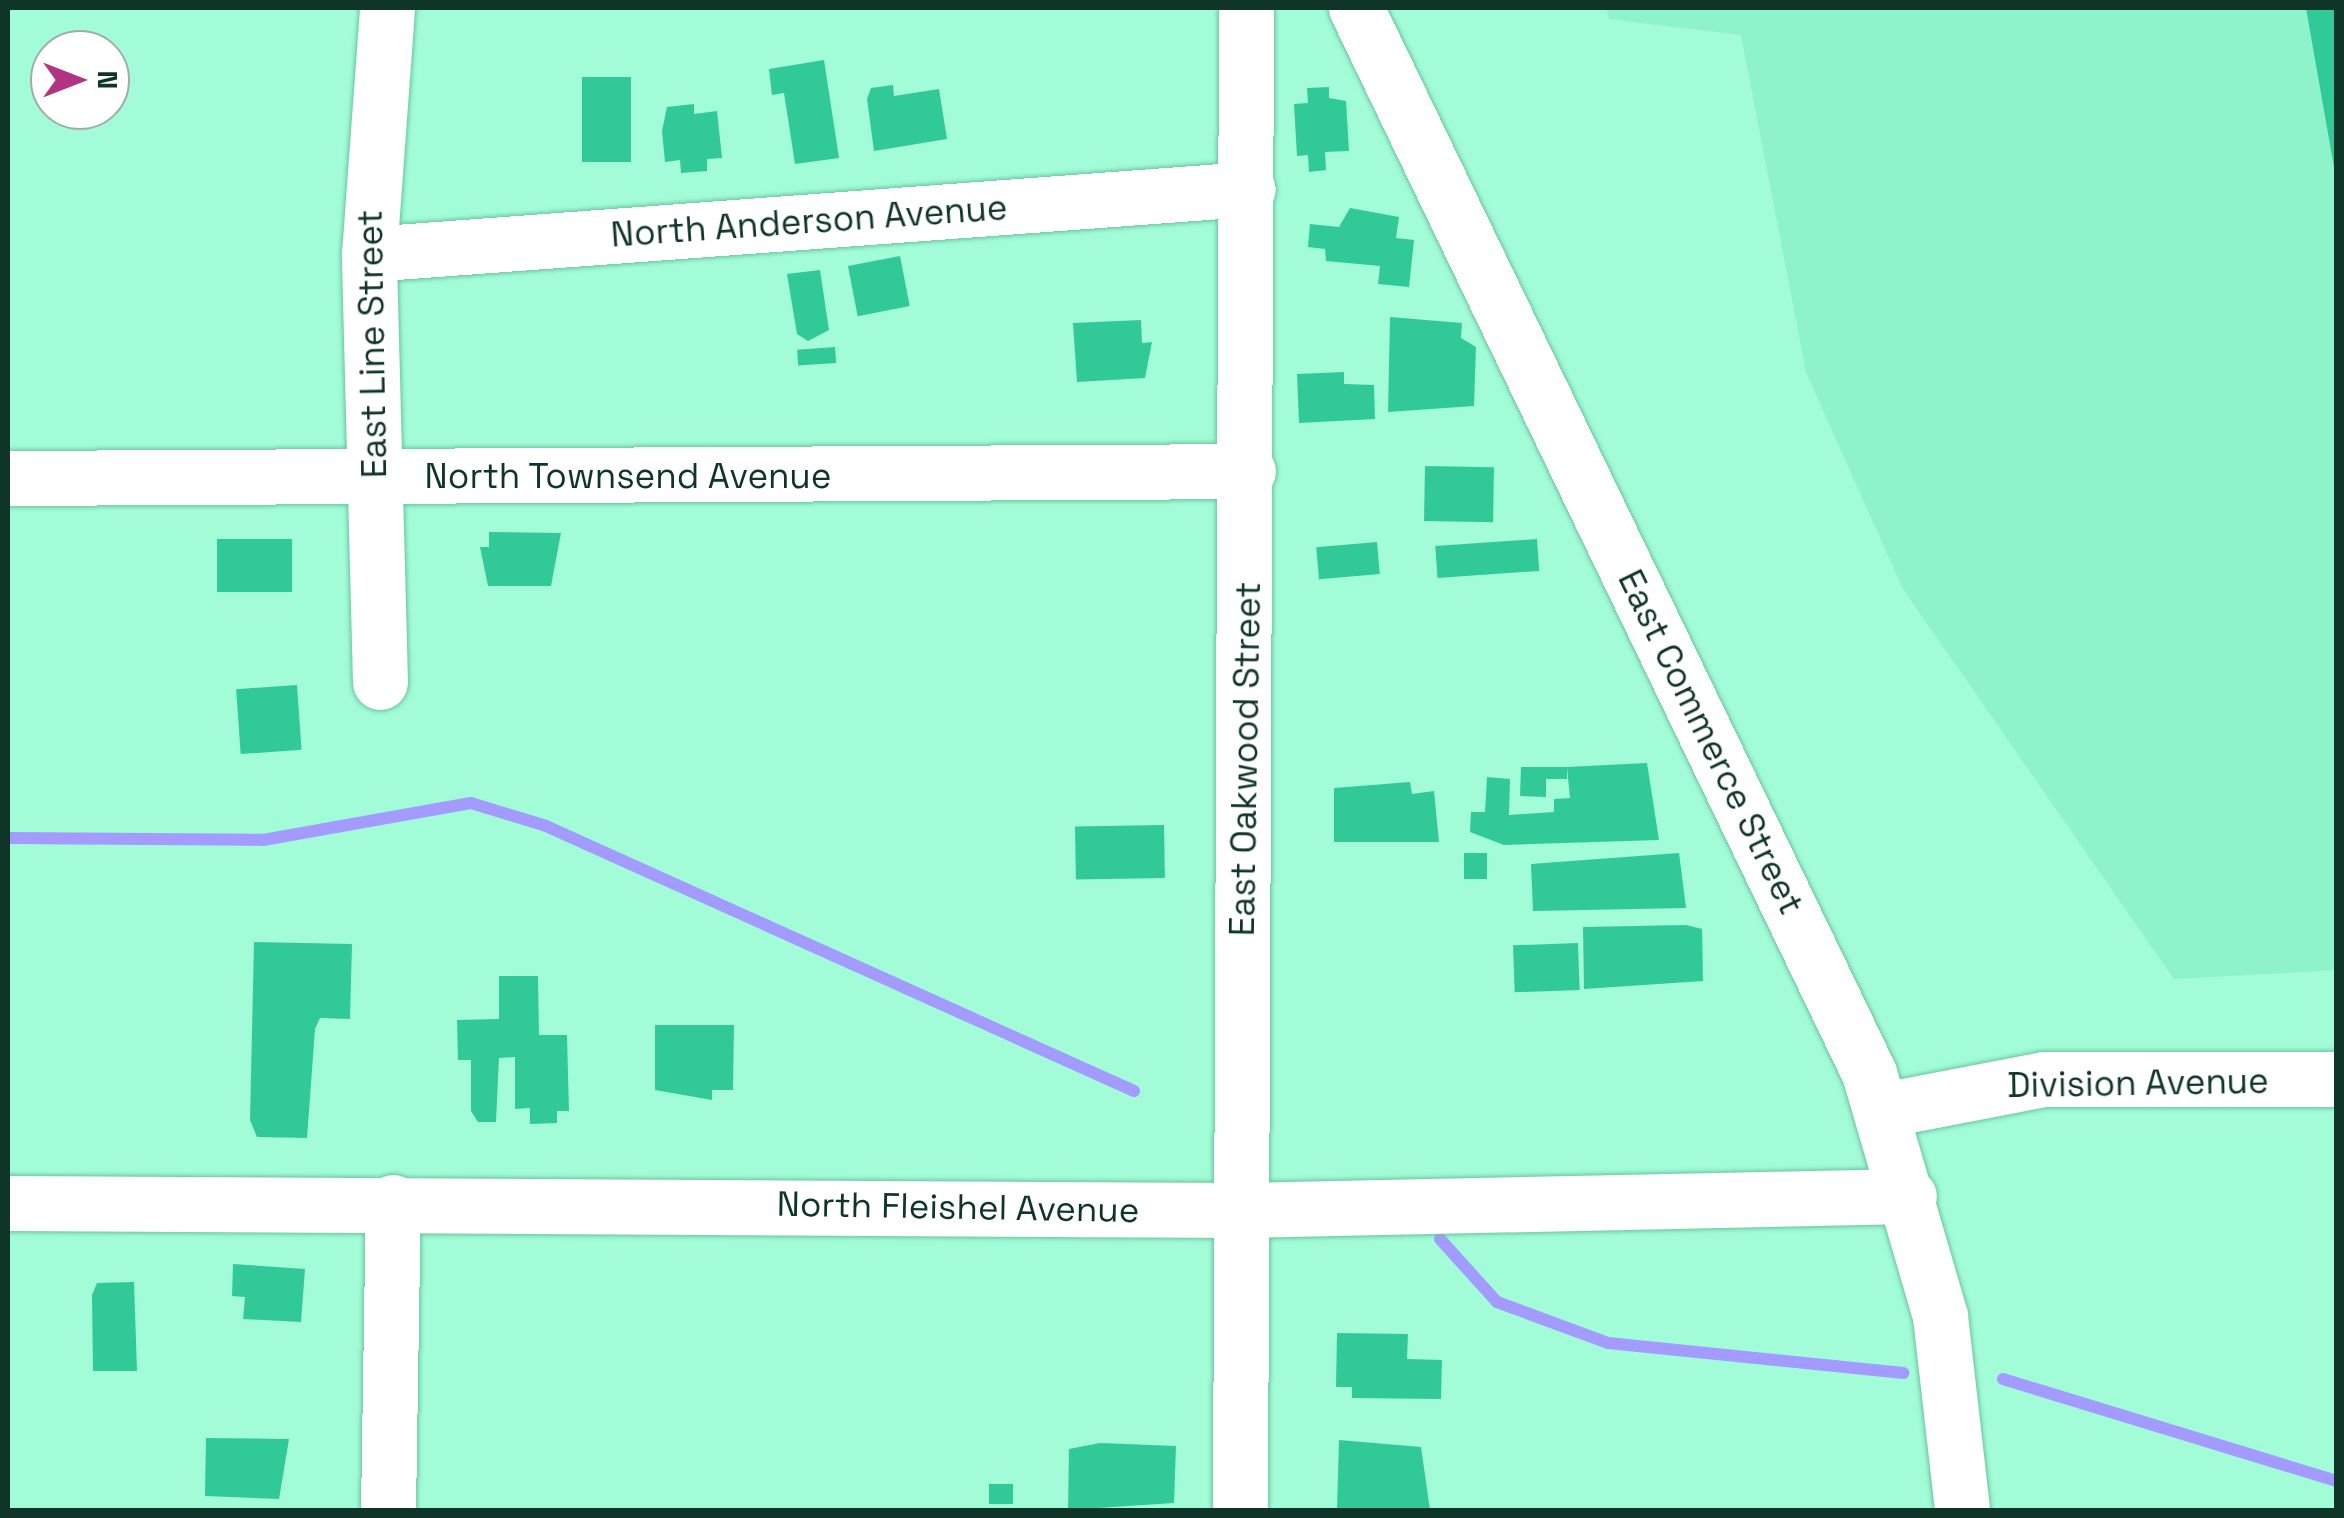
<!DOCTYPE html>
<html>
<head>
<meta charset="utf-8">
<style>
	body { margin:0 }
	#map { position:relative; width:2344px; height:1518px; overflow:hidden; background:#a2fcd7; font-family:"Space Grotesk",sans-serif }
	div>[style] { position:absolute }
	.built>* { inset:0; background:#8ef2ca }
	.stream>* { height:12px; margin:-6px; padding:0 6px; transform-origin:6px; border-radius:6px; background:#a39bff }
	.building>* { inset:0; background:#31c998; transform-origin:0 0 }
	.roads { filter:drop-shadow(0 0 2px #6ac4a0) drop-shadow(0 0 2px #6ac4a0) }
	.minor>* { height:55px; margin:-27.5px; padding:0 27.5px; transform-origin:27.5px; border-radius:27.5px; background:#fff }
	span { translate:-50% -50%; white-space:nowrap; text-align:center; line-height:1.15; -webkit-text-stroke:8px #fff; paint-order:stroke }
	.street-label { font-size:35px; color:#0e3527 }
	.frame { position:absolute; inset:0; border:10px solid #0e3527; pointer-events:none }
	.north { position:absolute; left:30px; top:30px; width:100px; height:100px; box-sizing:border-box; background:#fff; border:2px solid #9faea9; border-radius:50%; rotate:90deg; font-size:28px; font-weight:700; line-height:40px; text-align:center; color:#0e3527 }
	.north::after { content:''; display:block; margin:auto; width:35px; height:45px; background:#b13483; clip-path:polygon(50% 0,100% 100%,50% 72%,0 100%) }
</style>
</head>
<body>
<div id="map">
	<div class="built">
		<div style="clip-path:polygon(1606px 8px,2336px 8px,2336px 970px,2174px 979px,1903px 589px,1806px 372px,1741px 35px,1609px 19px)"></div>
	</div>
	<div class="stream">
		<div style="left:8px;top:838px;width:255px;rotate:0.4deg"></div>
		<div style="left:263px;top:840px;width:211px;rotate:-10.1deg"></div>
		<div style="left:471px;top:803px;width:78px;rotate:17deg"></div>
		<div style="left:546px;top:826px;width:645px;rotate:24.26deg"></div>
		<div style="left:1440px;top:1239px;width:85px;rotate:47.9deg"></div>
		<div style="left:1497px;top:1302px;width:118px;rotate:20.3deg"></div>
		<div style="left:1608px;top:1343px;width:297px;rotate:5.8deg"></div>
		<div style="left:2003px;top:1379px;width:348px;rotate:17deg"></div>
	</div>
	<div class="building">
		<div style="clip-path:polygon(2306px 8px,2336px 8px,2336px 173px,2335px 173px)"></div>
		<div style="clip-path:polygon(824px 60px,839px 158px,795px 164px,784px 93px,772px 95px,769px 69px)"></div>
		<div style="left:582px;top:77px;width:49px;height:85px"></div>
		<div style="clip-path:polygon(893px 85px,894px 96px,939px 89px,947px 139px,874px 151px,867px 99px,871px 88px)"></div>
		<div style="clip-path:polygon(1329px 87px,1329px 98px,1346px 101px,1349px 151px,1325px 152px,1326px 170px,1309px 172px,1308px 155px,1297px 156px,1294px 104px,1308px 103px,1307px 88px)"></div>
		<div style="clip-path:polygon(694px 104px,694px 114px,717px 111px,722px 158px,707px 159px,707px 171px,681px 173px,680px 160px,665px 162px,662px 131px,667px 107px)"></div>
		<div style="clip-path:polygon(1350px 208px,1399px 217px,1396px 238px,1414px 240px,1409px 287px,1378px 284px,1380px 266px,1326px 261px,1325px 249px,1308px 247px,1310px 224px,1339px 227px)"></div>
		<div style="left:900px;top:256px;width:51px;height:53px;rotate:79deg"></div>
		<div style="clip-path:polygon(820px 270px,829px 330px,808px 341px,797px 334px,787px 274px)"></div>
		<div style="clip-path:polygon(1390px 317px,1462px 323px,1461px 338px,1476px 347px,1474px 406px,1388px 412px)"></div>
		<div style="clip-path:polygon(1141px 320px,1142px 343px,1152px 342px,1145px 378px,1077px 382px,1073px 323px)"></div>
		<div style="left:835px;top:347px;width:16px;height:38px;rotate:86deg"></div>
		<div style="clip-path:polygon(1344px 372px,1344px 384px,1374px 385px,1375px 419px,1299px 423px,1297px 374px)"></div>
		<div style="left:1425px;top:466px;width:69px;height:55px;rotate:1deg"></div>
		<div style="clip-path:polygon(489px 532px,561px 533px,551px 586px,488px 586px,480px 547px,489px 547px)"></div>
		<div style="left:292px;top:539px;width:53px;height:75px;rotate:90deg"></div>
		<div style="left:1537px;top:539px;width:32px;height:102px;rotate:86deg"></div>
		<div style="left:1377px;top:542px;width:32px;height:61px;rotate:85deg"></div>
		<div style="left:297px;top:685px;width:65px;height:61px;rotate:86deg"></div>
		<div style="clip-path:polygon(1647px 763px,1659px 840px,1504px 845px,1470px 832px,1471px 812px,1485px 812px,1487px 777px,1510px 779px,1509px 815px,1554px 812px,1554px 799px,1570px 798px,1567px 767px)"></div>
		<div style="clip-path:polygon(1521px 767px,1567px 767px,1567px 779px,1546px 779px,1546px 797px,1520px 796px)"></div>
		<div style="clip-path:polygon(1410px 782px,1412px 794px,1434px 791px,1439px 842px,1334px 842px,1334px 788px)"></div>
		<div style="left:1164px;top:825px;width:53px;height:89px;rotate:89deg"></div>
		<div style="left:1464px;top:853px;width:23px;height:26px"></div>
		<div style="clip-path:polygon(1679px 853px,1686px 908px,1533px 911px,1531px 864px)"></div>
		<div style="clip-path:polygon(1686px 925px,1702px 929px,1703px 981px,1584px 989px,1583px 927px)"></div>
		<div style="clip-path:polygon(254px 942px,352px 944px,350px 1019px,320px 1018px,315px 1029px,307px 1138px,257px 1137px,250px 1120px)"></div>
		<div style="left:1578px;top:943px;width:47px;height:65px;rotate:88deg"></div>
		<div style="clip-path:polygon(499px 976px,538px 976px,539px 1035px,567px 1035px,569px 1111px,557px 1111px,557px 1123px,530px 1124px,530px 1108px,515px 1109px,515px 1057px,499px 1058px,496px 1122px,478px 1122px,471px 1111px,471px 1060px,458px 1060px,457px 1020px,499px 1019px)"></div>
		<div style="clip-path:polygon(655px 1025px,734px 1025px,733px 1090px,712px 1090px,712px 1100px,655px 1090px)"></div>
		<div style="clip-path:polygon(233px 1264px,305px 1269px,301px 1322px,243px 1319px,245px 1297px,232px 1296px)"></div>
		<div style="clip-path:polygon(134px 1282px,137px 1371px,93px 1371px,92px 1295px,97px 1283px)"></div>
		<div style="clip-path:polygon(1337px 1333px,1408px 1334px,1407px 1359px,1442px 1360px,1441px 1399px,1352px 1398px,1352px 1387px,1336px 1387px)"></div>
		<div style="clip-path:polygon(206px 1438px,289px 1439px,279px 1499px,205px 1496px)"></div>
		<div style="clip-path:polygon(1339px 1440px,1421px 1447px,1430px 1510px,1337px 1510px)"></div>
		<div style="clip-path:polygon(1100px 1443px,1176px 1446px,1174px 1503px,1068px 1510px,1069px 1449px)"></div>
		<div style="left:989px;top:1484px;width:24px;height:20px"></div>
	</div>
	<div class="roads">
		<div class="minor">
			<div style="left:1356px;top:8px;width:1182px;rotate:64.28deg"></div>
			<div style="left:1869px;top:1073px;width:253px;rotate:73.7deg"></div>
			<div style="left:1940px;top:1316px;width:195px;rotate:83.5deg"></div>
			<div style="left:369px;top:254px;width:881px;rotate:-4.23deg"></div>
			<div style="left:8px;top:478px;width:1240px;rotate:-0.32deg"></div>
			<div style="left:380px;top:682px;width:428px;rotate:-91.5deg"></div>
			<div style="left:369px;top:254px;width:247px;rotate:-85.8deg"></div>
			<div style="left:1883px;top:1110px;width:164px;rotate:-10.9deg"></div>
			<div style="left:2044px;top:1079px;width:292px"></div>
			<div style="left:8px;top:1203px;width:1233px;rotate:0.33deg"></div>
			<div style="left:1241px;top:1210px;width:668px;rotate:-1.2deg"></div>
			<div style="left:388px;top:1510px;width:308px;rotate:-89.1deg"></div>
			<div style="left:1240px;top:1510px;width:1502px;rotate:-89.77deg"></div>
		</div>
	</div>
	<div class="street-label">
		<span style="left:809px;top:221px;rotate:-4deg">North Anderson Avenue</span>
		<span style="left:372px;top:344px;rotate:-91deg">East Line Street</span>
		<span style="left:628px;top:476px">North Townsend Avenue</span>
		<span style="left:1711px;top:742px;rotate:64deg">East Commerce Street</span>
		<span style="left:1245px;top:759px;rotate:-89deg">East Oakwood Street</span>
		<span style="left:2138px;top:1083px;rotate:-1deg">Division Avenue</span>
		<span style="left:958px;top:1207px;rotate:1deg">North Fleishel Avenue</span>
	</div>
	<div class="frame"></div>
	<div class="north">N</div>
</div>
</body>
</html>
